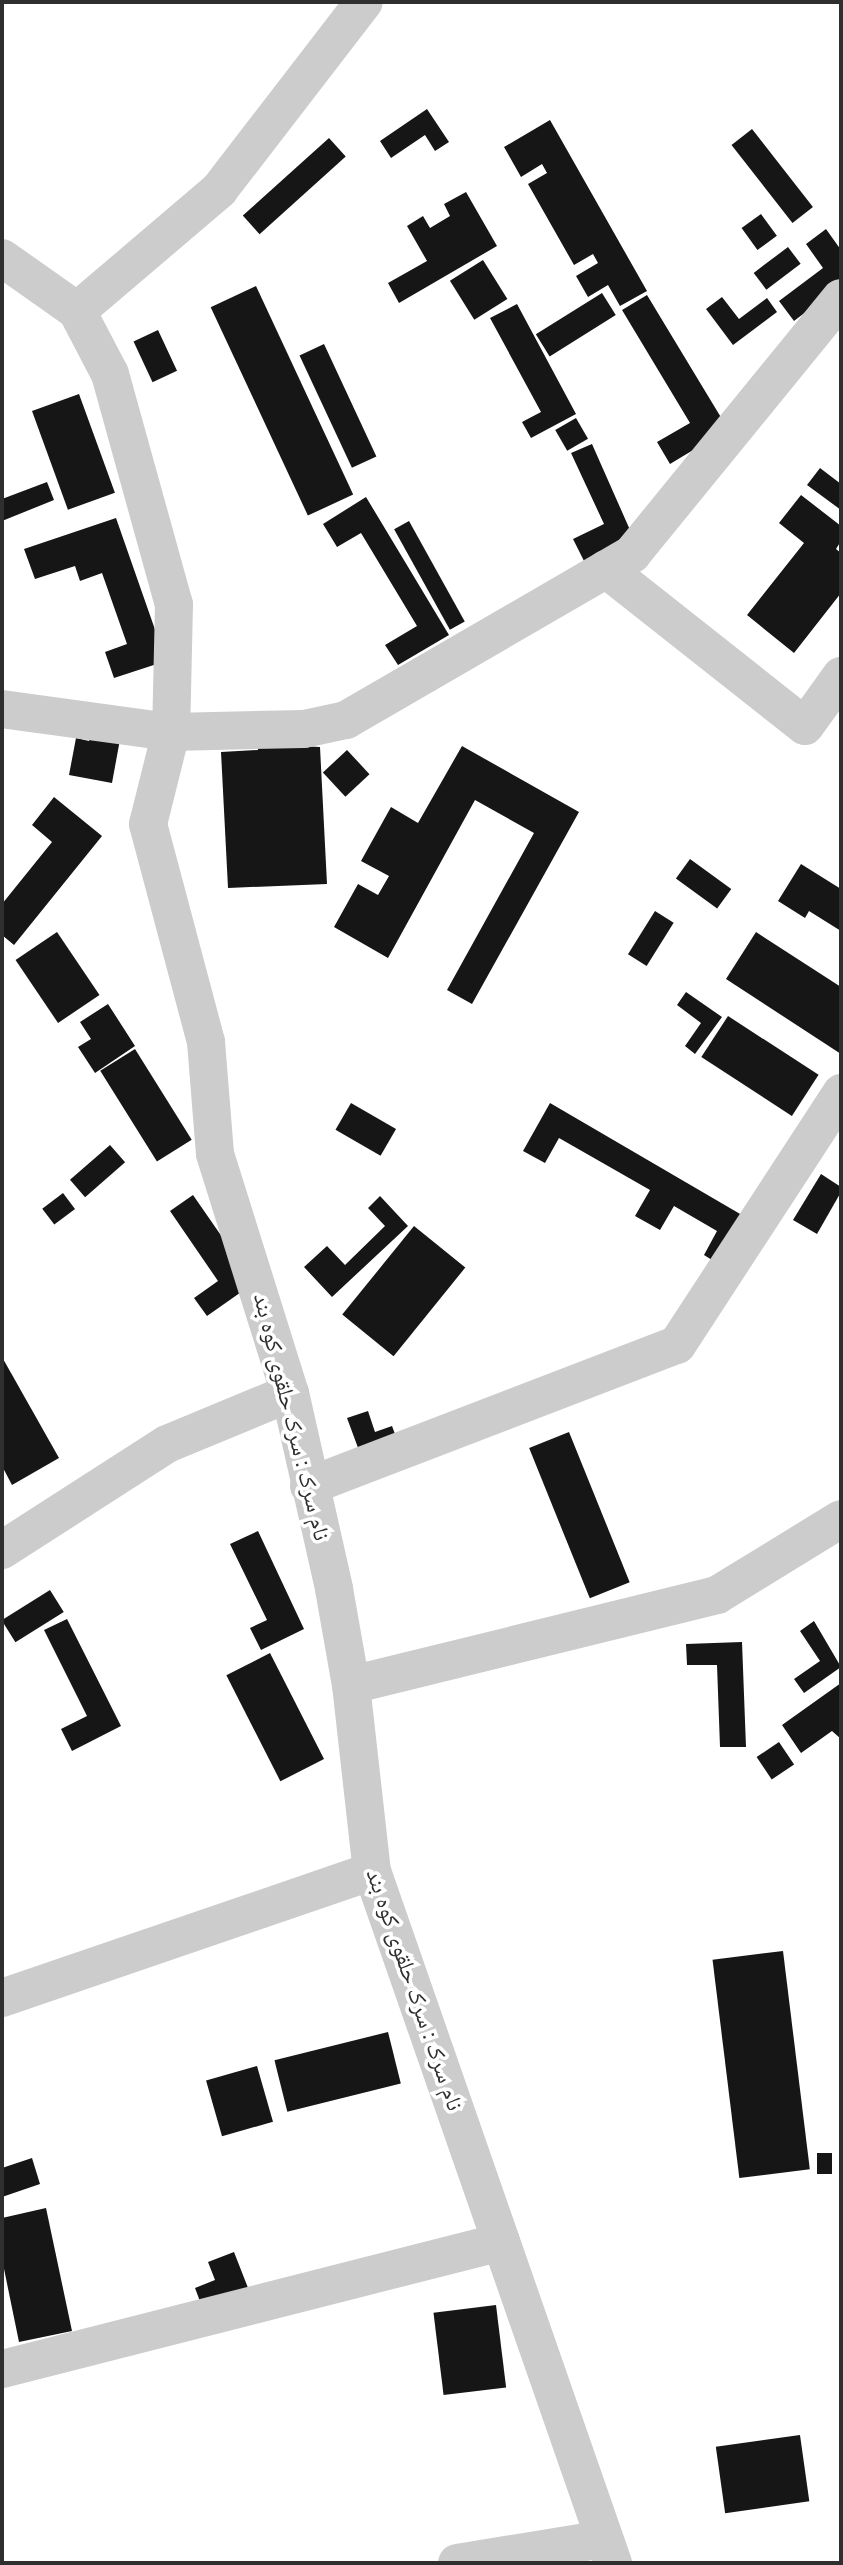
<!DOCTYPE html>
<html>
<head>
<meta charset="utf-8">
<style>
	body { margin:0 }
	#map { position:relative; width:843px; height:2565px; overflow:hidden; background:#fff; font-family:"Nunito Sans","Noto Naskh Arabic",sans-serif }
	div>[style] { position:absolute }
	.building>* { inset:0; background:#161616; transform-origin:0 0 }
	.minor>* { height:38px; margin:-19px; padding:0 19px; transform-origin:19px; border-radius:19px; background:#ccc }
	span { translate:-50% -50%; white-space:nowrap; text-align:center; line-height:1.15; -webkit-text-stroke:7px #fff; paint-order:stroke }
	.street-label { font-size:23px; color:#2f2f2f }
	.frame { position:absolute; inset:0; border:4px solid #2f2f2f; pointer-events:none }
</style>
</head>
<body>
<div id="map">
	<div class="building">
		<div style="clip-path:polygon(427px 109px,449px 142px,435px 151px,425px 135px,391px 158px,380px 141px)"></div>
		<div style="clip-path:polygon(550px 120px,647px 291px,620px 306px,608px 285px,588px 297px,576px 276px,598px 263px,593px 254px,574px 265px,528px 184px,547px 173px,542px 164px,521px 177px,504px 147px)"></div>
		<div style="left:752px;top:129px;width:99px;height:26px;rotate:52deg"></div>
		<div style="left:329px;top:138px;width:25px;height:116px;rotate:48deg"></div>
		<div style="clip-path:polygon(466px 192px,497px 246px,399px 303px,388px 283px,427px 261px,407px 226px,423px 216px,430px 228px,450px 216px,444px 204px)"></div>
		<div style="left:761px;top:214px;width:27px;height:24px;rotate:54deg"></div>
		<div style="clip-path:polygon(826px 229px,841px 250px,841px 285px,794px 321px,779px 301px,823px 268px,806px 244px)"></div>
		<div style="left:788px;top:247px;width:21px;height:43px;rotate:53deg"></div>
		<div style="left:483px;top:260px;width:46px;height:39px;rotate:58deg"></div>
		<div style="left:256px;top:286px;width:230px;height:50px;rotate:65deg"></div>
		<div style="left:602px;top:293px;width:26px;height:78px;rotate:58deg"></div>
		<div style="clip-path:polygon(647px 295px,728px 429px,670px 464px,657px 442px,690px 423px,622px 310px)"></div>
		<div style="clip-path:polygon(722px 297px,739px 319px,767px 298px,777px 312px,733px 345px,706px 309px)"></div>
		<div style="clip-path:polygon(517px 304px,576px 414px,531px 438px,522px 422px,541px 412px,490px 318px)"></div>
		<div style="left:158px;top:330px;width:45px;height:27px;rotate:65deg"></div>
		<div style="left:324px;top:344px;width:124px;height:27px;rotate:65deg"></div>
		<div style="left:79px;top:394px;width:105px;height:50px;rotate:70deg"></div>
		<div style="left:576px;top:418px;width:24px;height:24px;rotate:60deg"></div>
		<div style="clip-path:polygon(592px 444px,634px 539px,584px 561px,573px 539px,604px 524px,571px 453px)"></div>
		<div style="clip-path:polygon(820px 468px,841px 484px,841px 510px,807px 485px)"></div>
		<div style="clip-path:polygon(47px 482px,54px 500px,2px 521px,2px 499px)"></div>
		<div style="clip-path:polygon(801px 495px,841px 526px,841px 541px,836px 549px,841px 553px,841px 593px,794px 653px,747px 615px,804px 543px,779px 523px)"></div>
		<div style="clip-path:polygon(366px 497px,449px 635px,398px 665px,385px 645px,417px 626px,361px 533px,337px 547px,323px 524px)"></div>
		<div style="clip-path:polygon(116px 518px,166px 661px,114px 678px,105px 652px,127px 644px,102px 573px,80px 581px,75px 566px,35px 579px,24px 549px)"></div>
		<div style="left:409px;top:521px;width:115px;height:17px;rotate:61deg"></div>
		<div style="clip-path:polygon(92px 728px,121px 734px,112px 783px,69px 775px,76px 738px,89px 741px)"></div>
		<div style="clip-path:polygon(257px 744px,320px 747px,327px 884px,228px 888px,221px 752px,258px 750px)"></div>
		<div style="clip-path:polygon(462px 746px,579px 812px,472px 1004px,447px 990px,534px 833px,475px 800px,388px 958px,334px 927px,358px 884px,378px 895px,389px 876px,361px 861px,391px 807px,418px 823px)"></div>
		<div style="left:347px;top:750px;width:33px;height:33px;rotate:47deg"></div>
		<div style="clip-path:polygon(54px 797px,102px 836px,14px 945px,2px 935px,2px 904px,52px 842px,32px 825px)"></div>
		<div style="left:690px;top:859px;width:51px;height:24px;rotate:36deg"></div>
		<div style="clip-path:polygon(801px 864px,841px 889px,841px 931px,809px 911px,805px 918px,778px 901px)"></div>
		<div style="left:655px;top:911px;width:22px;height:51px;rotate:32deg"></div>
		<div style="left:57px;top:932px;width:76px;height:50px;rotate:56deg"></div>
		<div style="clip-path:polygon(756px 932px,841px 987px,841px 1054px,726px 979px)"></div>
		<div style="clip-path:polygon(686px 992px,722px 1017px,695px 1054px,685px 1046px,701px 1023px,677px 1005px)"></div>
		<div style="clip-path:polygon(108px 1004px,135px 1046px,95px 1073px,78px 1047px,91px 1039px,80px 1022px)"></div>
		<div style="left:728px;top:1016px;width:108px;height:49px;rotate:33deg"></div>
		<div style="left:135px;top:1049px;width:107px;height:41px;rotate:58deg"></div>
		<div style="left:351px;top:1103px;width:52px;height:31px;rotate:30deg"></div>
		<div style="clip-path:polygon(550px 1103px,747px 1218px,720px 1265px,704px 1255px,717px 1231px,674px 1206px,660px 1230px,635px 1216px,650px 1190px,559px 1138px,545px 1163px,523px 1151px)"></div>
		<div style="left:110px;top:1145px;width:23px;height:53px;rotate:49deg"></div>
		<div style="clip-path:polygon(821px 1174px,841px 1187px,841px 1192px,817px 1234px,793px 1220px)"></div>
		<div style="left:63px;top:1193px;width:20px;height:26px;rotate:53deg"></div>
		<div style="clip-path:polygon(193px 1195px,254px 1283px,207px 1316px,194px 1298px,218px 1281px,170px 1211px)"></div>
		<div style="clip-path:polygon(380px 1196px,408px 1226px,332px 1297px,304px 1267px,327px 1246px,345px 1265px,385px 1226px,368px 1208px)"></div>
		<div style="left:414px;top:1226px;width:66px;height:114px;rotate:39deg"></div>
		<div style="clip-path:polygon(2px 1357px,59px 1458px,12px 1485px,2px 1466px)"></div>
		<div style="clip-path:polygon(368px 1411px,375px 1432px,392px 1426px,401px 1450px,364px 1464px,347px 1418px)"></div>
		<div style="left:569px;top:1432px;width:162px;height:43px;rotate:68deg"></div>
		<div style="clip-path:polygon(258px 1531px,304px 1629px,261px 1650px,250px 1628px,267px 1620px,230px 1544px)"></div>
		<div style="left:50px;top:1590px;width:26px;height:57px;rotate:58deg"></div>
		<div style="clip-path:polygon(67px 1619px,121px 1726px,72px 1751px,61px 1729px,87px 1716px,44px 1630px)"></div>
		<div style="clip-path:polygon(814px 1621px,841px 1667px,804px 1693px,794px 1679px,820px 1661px,800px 1631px)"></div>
		<div style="clip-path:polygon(742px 1642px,746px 1747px,720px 1747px,717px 1665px,687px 1665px,686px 1644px)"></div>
		<div style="left:270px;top:1653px;width:119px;height:49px;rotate:63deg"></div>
		<div style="clip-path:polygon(841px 1683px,841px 1739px,832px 1731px,801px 1753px,782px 1725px)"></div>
		<div style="left:779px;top:1742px;width:27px;height:27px;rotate:56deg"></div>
		<div style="left:783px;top:1951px;width:220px;height:71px;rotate:83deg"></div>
		<div style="left:388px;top:2032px;width:53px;height:117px;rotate:76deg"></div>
		<div style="left:257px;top:2066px;width:58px;height:53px;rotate:74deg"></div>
		<div style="left:817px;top:2153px;width:15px;height:21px"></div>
		<div style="clip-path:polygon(32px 2158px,40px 2184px,2px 2197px,2px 2168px)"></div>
		<div style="clip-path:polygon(46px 2208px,72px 2331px,19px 2342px,2px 2259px,2px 2218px)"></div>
		<div style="clip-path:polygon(234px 2252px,250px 2293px,204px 2312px,195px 2288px,215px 2280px,208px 2262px)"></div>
		<div style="left:496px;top:2305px;width:83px;height:63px;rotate:83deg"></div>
		<div style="left:800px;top:2435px;width:67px;height:85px;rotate:82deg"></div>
	</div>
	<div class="minor">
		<div style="left:2px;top:258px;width:92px;rotate:35.2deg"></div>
		<div style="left:77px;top:311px;width:71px;rotate:62.4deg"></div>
		<div style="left:110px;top:374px;width:239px;rotate:74.5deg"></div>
		<div style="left:174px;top:604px;width:128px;rotate:91.3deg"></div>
		<div style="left:171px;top:732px;width:95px;rotate:104deg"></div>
		<div style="left:148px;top:824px;width:226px;rotate:75.1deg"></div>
		<div style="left:206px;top:1042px;width:112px;rotate:85.4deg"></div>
		<div style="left:215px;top:1154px;width:250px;rotate:72.6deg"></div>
		<div style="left:290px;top:1393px;width:201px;rotate:77.3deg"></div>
		<div style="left:334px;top:1589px;width:97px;rotate:80deg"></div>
		<div style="left:351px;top:1685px;width:187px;rotate:83.6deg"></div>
		<div style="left:372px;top:1871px;width:733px;rotate:70.8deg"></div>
		<div style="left:77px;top:311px;width:187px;rotate:-40.4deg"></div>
		<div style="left:219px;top:190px;width:237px;rotate:-52.4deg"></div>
		<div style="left:606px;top:569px;width:253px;rotate:38.3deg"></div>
		<div style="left:805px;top:726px;width:62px;rotate:-54.2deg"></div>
		<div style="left:2px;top:709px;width:171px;rotate:7.8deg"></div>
		<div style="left:171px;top:732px;width:133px;rotate:-1.3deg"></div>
		<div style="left:304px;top:729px;width:43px;rotate:-12.1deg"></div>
		<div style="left:346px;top:720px;width:331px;rotate:-30.1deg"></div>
		<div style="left:632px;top:554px;width:330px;rotate:-50.8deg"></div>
		<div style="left:309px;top:1486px;width:394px;rotate:-21deg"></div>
		<div style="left:677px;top:1345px;width:301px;rotate:-56.9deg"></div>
		<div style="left:2px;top:1550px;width:196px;rotate:-32.7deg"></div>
		<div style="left:167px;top:1444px;width:133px;rotate:-22.5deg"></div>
		<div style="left:351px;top:1685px;width:377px;rotate:-13.8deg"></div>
		<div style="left:717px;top:1595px;width:145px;rotate:-31.5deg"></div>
		<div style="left:2px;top:1998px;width:391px;rotate:-18.9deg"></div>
		<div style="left:2px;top:2369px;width:515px;rotate:-14.28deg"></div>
		<div style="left:457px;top:2563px;width:149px;rotate:-9.3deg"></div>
	</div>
	<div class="street-label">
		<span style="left:291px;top:1417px;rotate:76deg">نام سرک : سرک حلقوی کوه بند</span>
		<span style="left:414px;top:1990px;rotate:71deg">نام سرک : سرک حلقوی کوه بند</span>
	</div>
	<div class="frame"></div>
</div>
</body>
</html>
